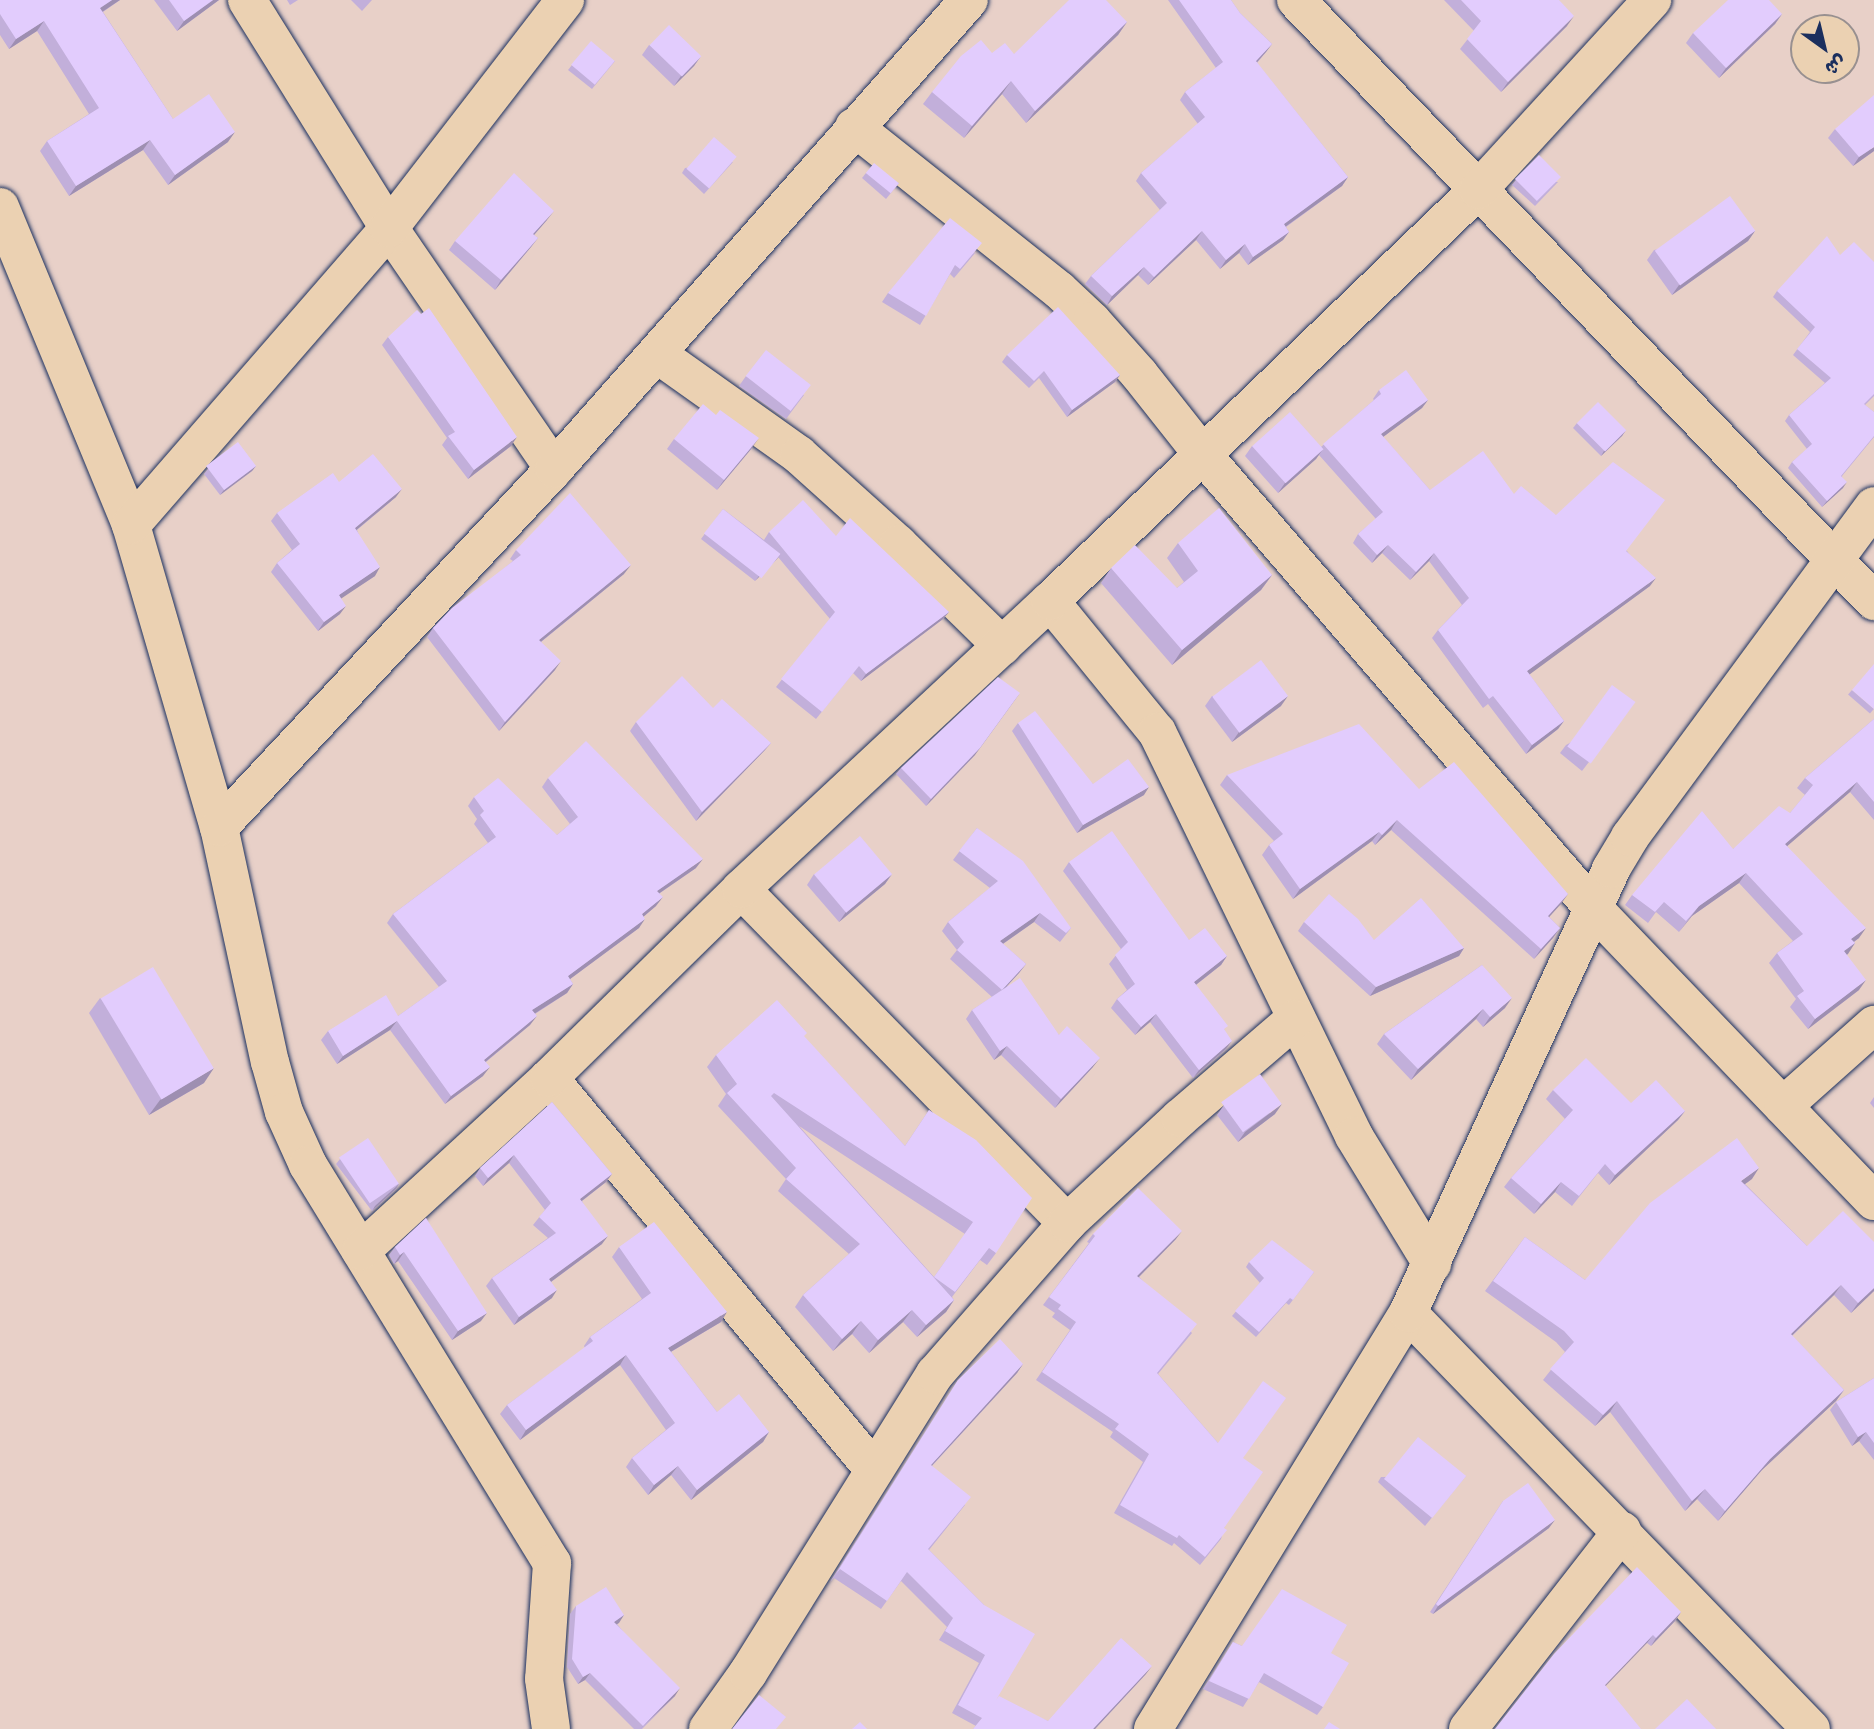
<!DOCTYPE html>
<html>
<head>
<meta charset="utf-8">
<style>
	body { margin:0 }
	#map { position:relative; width:1874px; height:1729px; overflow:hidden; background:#e8d0c8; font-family:Sriracha,"Playpen Sans Arabic",sans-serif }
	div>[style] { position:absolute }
	.roads { filter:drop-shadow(0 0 2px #1b2f5e) drop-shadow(0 0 2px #1b2f5e) }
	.minor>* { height:38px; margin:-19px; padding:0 19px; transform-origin:19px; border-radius:19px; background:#ebd1b2 }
	.wall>* { inset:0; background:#c2afda; transform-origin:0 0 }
	.shaded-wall>* { inset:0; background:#9e8fb1 }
	.building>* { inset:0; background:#e2ccfd; transform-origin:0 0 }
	span { translate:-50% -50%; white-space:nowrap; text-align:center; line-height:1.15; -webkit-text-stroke:5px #ebd1b2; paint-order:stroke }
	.north { position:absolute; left:1790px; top:14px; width:70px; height:70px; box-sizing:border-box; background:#ebd1b2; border:2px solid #989090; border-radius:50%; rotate:146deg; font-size:19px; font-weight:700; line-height:28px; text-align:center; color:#1b2f5e }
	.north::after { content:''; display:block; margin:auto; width:24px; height:32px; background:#1b2f5e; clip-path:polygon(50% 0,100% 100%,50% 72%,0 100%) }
</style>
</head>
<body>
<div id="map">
	<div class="roads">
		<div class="minor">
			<div style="left:247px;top:0;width:269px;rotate:58.1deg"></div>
			<div style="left:389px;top:228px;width:292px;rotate:55.6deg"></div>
			<div style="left:1296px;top:0;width:834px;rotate:46.12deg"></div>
			<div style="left:854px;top:127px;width:262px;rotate:38.5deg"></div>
			<div style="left:1059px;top:290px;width:45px;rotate:43.2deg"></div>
			<div style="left:1092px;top:321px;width:71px;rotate:48.4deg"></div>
			<div style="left:1139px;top:374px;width:103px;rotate:51.7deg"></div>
			<div style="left:1203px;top:455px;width:598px;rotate:49.27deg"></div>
			<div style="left:1593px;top:908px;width:406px;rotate:46.2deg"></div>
			<div style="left:0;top:207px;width:344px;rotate:67.6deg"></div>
			<div style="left:131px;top:525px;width:315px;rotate:73.8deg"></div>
			<div style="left:219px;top:827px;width:240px;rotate:77.8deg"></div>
			<div style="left:270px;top:1062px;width:52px;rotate:74.4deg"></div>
			<div style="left:284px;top:1112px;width:58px;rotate:65.6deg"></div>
			<div style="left:308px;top:1165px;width:467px;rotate:58.5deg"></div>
			<div style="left:552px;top:1563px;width:116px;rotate:93.9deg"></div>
			<div style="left:544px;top:1679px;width:50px;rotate:82deg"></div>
			<div style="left:657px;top:354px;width:174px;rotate:35.4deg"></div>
			<div style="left:799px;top:455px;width:133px;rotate:42deg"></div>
			<div style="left:898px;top:544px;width:146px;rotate:44.4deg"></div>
			<div style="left:131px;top:525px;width:393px;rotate:-49deg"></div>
			<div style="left:389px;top:228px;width:288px;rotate:-52.3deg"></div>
			<div style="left:1050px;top:601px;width:169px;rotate:50.8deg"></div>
			<div style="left:1157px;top:732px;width:449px;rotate:64deg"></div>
			<div style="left:1354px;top:1136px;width:150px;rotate:58.6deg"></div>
			<div style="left:219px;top:827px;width:490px;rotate:-46.9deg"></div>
			<div style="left:554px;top:469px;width:626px;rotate:-48.5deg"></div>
			<div style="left:741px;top:889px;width:467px;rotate:45.7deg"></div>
			<div style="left:549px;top:1078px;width:509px;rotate:50.34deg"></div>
			<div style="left:1783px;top:1106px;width:122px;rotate:-41.7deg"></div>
			<div style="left:361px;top:1251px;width:255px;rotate:-42.6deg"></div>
			<div style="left:549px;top:1078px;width:269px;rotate:-44.5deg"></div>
			<div style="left:741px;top:889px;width:422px;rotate:-43deg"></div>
			<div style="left:1050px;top:601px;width:593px;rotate:-43.84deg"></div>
			<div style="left:1478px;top:190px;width:258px;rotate:-47.5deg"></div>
			<div style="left:1408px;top:1313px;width:579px;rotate:45.91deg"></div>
			<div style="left:708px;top:1729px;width:69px;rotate:-54.5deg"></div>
			<div style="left:748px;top:1673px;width:353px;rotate:-58deg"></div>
			<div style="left:935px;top:1374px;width:201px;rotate:-48.8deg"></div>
			<div style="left:1067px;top:1223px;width:154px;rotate:-42.9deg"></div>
			<div style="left:1180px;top:1118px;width:152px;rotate:-40.7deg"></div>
			<div style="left:1153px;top:1729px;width:488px;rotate:-58.5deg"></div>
			<div style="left:1408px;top:1313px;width:488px;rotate:-65.4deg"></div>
			<div style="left:1611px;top:869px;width:37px;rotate:-59deg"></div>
			<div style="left:1630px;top:837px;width:411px;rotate:-53.6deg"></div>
			<div style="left:1468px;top:1729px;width:251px;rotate:-52.1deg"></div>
		</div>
	</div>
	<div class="wall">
		<div style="clip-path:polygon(0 0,120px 0,103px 12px,173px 119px,228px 142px,168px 185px,143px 150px,69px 196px,40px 151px,47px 141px,89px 114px,37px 31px,9px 49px,0 35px)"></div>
		<div style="clip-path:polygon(154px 0,219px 0,177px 31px)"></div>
		<div style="clip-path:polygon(287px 0,298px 0,290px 5px)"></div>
		<div style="clip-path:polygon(351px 0,372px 0,362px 11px)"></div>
		<div style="clip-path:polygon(1168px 0,1231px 0,1240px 13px,1272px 44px,1266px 52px,1257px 63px,1348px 177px,1342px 186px,1286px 227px,1289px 232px,1283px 240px,1248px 265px,1239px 253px,1220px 269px,1196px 240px,1148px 285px,1138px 275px,1107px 305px,1085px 284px,1091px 276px,1160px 210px,1136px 181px,1141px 173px,1198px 124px,1180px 100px,1185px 92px,1216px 68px)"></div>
		<div style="clip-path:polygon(1444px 0,1559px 0,1567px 26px,1501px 92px,1460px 49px,1474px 31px)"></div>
		<div style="clip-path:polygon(1782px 14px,1775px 24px,1719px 78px,1686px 43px,1693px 33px)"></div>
		<div style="clip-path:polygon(1127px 22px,1118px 35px,1026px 123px,1002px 94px,964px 138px,923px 104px,932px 92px,992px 53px,1014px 54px)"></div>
		<div style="clip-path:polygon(649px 45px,701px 56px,694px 66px,674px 86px,642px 55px)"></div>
		<div style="clip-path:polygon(615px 61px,592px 89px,568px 70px,572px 65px)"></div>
		<div style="clip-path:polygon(1835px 129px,1874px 151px,1853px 166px,1828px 138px)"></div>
		<div style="clip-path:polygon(733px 162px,704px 194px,682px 173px,685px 168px)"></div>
		<div style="clip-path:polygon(866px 173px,899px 183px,886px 199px,862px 178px)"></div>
		<div style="clip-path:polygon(1516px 180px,1558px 182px,1535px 206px,1512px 185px)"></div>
		<div style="clip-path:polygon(547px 220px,534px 235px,538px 238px,531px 247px,495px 290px,449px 250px,455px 241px)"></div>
		<div style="clip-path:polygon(1755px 231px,1748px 241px,1672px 295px,1647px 260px,1654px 250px)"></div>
		<div style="clip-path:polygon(976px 252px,954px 278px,950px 274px,920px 325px,882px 302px,888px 293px)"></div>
		<div style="clip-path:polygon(1840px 255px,1874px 262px,1874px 396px,1865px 405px,1874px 412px,1874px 437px,1842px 476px,1843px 488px,1822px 507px,1788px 468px,1792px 462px,1807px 449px,1785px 421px,1789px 415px,1825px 383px,1793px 355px,1810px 332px,1773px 297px,1777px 291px)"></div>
		<div style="clip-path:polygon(388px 337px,511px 446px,468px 479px,442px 445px,447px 438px,382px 345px)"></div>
		<div style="clip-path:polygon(1007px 355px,1120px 375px,1115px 382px,1067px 417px,1039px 378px,1029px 388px,1002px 362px)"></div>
		<div style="clip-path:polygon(746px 376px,804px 395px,786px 419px,739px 386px)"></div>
		<div style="clip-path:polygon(1379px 390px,1428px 400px,1422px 408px,1383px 437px,1430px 490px,1514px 494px,1627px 551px,1650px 586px,1529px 674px,1564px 721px,1558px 729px,1526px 754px,1488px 704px,1483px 708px,1432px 638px,1438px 630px,1462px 605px,1429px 561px,1410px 580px,1382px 553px,1372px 563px,1353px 543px,1358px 534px,1376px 519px,1319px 455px,1316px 459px,1278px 493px,1245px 456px,1252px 446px,1321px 447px,1374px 400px,1373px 399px)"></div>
		<div style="clip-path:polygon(1577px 423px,1626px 430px,1622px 436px,1601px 456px,1573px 428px)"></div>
		<div style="clip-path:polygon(674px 439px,752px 448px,717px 490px,667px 449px)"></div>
		<div style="clip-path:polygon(256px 466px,252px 471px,220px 495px,204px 474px,208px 469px)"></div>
		<div style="clip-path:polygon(339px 482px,396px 497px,357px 530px,375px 576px,341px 598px,340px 614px,318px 631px,271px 572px,277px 563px,292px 550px,271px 521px,277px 513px)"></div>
		<div style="clip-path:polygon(723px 509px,764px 540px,769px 532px,836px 536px,949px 612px,943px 619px,861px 681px,853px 673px,816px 719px,776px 687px,830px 619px,778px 557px,755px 581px,701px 539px)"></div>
		<div style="clip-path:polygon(1178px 543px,1272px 575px,1261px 590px,1172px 665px,1101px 583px,1111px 568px,1177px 588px,1184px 582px,1167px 558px)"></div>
		<div style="clip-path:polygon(516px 550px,624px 574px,541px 642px,555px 670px,499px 731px,427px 637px,433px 628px,513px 561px,510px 559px)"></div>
		<div style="left:1852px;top:690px;width:29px;height:6px;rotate:41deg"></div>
		<div style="clip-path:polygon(1212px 696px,1281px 706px,1232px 742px,1205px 706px)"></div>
		<div style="clip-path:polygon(1629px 710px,1582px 771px,1560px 753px,1566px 745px)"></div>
		<div style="clip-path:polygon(1874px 719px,1874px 820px,1850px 792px,1787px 846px,1859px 938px,1854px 942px,1855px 943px,1846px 955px,1859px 990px,1808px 1029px,1790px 1007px,1796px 999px,1769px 963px,1777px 953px,1793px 941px,1739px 883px,1692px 916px,1679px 932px,1656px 912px,1648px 923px,1625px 905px,1632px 895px,1733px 849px,1790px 813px,1805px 795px,1797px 788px,1805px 778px)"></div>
		<div style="clip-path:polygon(636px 722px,771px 743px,764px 751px,696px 821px,630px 731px)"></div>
		<div style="clip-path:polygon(1018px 723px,1093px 784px,1144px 795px,1077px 833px,1012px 731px)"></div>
		<div style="clip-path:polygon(975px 755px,926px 806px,896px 774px,901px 768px)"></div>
		<div style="clip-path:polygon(1227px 775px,1419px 789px,1568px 894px,1549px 917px,1560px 928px,1553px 938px,1534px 959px,1391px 830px,1375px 845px,1372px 841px,1293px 899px,1262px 855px,1269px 845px,1274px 841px,1220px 785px)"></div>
		<div style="clip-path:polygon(548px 778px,696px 868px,660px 893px,656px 906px,643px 917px,639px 928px,570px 979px,573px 984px,567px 993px,535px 1014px,530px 1025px,486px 1062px,483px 1076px,445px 1104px,390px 1030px,337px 1064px,321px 1040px,328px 1031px,398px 1016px,439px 987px,387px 923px,393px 914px,488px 843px,474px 824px,477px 819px,468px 806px,474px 797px,557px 835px,570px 824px,542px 787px)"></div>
		<div style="clip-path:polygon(977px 828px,1071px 928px,1060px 942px,1034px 922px,1003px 944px,1026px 964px,1019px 973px,1007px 986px,1093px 1067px,1055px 1108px,1001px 1055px,994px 1060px,966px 1019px,972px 1010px,992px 997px,950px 959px,957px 950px,942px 931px,948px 922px,990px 888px,953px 860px)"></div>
		<div style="clip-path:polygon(1069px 862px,1189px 940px,1227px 956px,1221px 965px,1196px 985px,1225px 1031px,1226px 1049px,1193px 1078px,1150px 1022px,1135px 1035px,1111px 1008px,1117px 999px,1127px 990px,1109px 964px,1121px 949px,1063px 871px)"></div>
		<div style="clip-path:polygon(814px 874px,892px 874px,885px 884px,839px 922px,807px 885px)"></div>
		<div style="clip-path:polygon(1304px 922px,1374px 940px,1464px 948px,1459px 956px,1370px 996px,1298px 931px)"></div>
		<div style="clip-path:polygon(1482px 965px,1505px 1008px,1483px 1027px,1476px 1019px,1411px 1080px,1377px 1044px,1384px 1034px)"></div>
		<div style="clip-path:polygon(100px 998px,204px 1083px,149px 1115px,89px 1013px)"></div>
		<div style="clip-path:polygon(evenodd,804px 1037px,905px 1146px,929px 1110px,996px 1253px,987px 1265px,980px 1260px,952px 1297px,954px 1300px,946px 1312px,917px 1337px,903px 1322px,869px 1353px,852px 1334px,833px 1351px,795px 1307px,803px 1295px,849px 1254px,778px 1191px,786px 1179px,718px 1106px,726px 1094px,707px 1067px,716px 1055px,804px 1037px,799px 1126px,965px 1234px,934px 1277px,799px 1126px)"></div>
		<div style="clip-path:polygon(1553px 1090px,1631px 1103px,1685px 1111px,1678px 1120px,1609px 1185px,1598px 1173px,1572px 1206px,1555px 1192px,1534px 1214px,1504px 1187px,1511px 1178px,1565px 1119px,1546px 1099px)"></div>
		<div style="clip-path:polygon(1874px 1097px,1874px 1108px,1870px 1103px)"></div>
		<div style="clip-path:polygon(552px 1102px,612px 1174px,606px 1182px,582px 1201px,602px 1244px,551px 1282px,552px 1298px,514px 1325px,486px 1286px,492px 1278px,548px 1238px,533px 1225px,545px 1210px,509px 1163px,483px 1186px,475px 1176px,480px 1168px)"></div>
		<div style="clip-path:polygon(1224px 1105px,1275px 1114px,1238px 1142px,1217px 1115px)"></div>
		<div style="clip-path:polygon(340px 1159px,399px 1184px,396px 1189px,372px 1211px,336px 1164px)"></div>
		<div style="clip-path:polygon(1752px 1179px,1745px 1184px,1807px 1246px,1874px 1242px,1874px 1291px,1851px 1313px,1834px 1295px,1792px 1336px,1844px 1390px,1836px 1401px,1762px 1470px,1718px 1521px,1697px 1499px,1685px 1511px,1610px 1412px,1595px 1426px,1543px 1380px,1565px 1352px,1556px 1342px,1485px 1291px,1525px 1237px,1585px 1280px)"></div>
		<div style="clip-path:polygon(426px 1218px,481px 1321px,452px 1340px,398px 1261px,394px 1264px,389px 1255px,395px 1247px)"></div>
		<div style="clip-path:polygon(1093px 1234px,1176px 1239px,1139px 1277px,1192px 1333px,1158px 1374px,1218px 1443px,1243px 1458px,1221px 1539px,1200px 1565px,1174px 1543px,1172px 1546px,1114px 1513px,1143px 1462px,1110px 1437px,1113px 1432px,1036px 1380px,1070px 1330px,1052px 1317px,1055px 1313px,1043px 1305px,1089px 1243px,1087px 1242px)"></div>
		<div style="clip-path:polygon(619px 1247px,721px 1322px,671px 1352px,717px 1412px,769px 1432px,763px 1442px,691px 1500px,671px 1475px,648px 1495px,626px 1467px,632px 1458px,666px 1430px,620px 1365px,520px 1440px,500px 1414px,507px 1405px,585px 1348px,584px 1346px,590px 1337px,642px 1299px,612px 1257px)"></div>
		<div style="clip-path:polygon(1249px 1262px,1314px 1272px,1289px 1305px,1286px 1303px,1256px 1337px,1232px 1316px,1260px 1283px,1246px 1267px)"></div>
		<div style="clip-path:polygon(1023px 1364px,1017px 1373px,932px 1466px,965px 1505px,929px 1550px,984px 1605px,996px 1700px,1048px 1721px,1146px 1674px,1095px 1729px,973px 1729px,976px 1726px,952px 1713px,979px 1663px,939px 1640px,947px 1627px,901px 1581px,881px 1609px,834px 1578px,830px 1582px,958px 1380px)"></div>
		<div style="clip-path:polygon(1874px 1378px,1874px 1460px,1859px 1441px,1852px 1446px,1830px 1410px,1836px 1402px)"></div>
		<div style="clip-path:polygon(1466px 1476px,1425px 1526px,1378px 1482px,1381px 1477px)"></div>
		<div style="clip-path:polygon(1503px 1501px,1549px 1528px,1433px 1614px,1430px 1612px)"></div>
		<div style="clip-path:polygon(576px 1606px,624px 1615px,617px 1624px,675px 1696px,642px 1729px,634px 1729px,585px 1680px,578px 1684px,567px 1667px,570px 1614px)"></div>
		<div style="clip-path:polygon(1681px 1612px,1675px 1621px,1651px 1646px,1647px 1643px,1554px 1654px)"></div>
		<div style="clip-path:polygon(1233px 1642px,1242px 1646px,1323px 1707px,1317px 1715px,1259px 1682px,1243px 1707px,1203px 1689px)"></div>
	</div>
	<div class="shaded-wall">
		<div style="clip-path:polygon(112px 0,120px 0,93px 18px,100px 8px)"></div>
		<div style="clip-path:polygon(213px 0,219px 0,177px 31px,184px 21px)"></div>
		<div style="clip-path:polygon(1782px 14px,1775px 24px,1719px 78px,1726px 68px)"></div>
		<div style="clip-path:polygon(1574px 16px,1567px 26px,1501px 92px,1508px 82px)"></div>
		<div style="clip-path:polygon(44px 21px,37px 31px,9px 49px,16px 39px)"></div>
		<div style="clip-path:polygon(1127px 22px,1118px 35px,1026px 123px,1035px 111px)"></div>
		<div style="clip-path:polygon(1272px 44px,1266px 52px,1250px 70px,1256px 61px)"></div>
		<div style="clip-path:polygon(701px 56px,694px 66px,674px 86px,681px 76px)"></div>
		<div style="clip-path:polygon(1011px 81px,1002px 94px,964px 138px,972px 126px)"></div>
		<div style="clip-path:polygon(235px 132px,228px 142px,168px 185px,175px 175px)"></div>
		<div style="clip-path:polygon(150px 140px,143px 150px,69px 196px,76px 186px)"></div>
		<div style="clip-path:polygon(1874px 147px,1874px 151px,1853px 166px,1859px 157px)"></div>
		<div style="clip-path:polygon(1348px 177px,1342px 186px,1278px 232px,1284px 224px)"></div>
		<div style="clip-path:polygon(554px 211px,547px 220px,527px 243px,533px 234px)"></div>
		<div style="clip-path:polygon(1202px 231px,1196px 240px,1148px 285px,1154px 277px)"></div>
		<div style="clip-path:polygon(1755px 231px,1748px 241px,1672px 295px,1679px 285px)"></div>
		<div style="clip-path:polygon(1289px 232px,1283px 240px,1248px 265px,1253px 257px)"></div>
		<div style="clip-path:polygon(538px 238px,531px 247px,495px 290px,501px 280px)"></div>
		<div style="clip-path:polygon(1245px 244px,1239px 253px,1220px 269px,1226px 260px)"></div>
		<div style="clip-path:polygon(1144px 267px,1138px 275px,1107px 305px,1112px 296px)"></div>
		<div style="clip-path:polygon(1120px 375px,1115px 382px,1067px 417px,1072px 410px)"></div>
		<div style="clip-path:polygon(1428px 400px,1422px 408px,1375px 443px,1381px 434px)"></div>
		<div style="clip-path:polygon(1626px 430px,1622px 436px,1601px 456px,1604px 451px)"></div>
		<div style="clip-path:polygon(517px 437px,511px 446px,468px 479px,474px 470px)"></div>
		<div style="clip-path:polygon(759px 438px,752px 448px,717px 490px,724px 480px)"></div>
		<div style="clip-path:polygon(1323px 449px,1316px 459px,1278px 493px,1285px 483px)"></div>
		<div style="clip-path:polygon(256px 466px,252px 471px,220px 495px,224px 490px)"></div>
		<div style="clip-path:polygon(1847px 482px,1843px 488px,1822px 507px,1827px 501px)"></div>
		<div style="clip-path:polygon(402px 489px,396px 497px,349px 536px,355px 528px)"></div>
		<div style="clip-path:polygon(1388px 545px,1382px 553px,1372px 563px,1377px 555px)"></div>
		<div style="clip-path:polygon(1434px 553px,1429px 561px,1410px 580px,1416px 572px)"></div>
		<div style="clip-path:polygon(781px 554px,777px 559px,755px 581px,759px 576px)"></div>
		<div style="clip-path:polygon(631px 565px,624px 574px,532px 649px,539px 640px)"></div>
		<div style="clip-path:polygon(380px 567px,375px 576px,333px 604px,339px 595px)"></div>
		<div style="clip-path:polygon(1272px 575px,1261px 590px,1172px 665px,1182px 650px)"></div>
		<div style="clip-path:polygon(1656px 578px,1650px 586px,1522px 680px,1527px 671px)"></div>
		<div style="clip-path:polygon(346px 606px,340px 614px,318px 631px,324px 622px)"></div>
		<div style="clip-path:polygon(949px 612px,943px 619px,861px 681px,866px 674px)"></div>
		<div style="clip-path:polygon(561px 661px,555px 670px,499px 731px,505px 722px)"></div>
		<div style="clip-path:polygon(1020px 693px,975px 755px,926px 806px,931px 799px)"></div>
		<div style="clip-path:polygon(1288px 696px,1281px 706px,1232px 742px,1239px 732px)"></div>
		<div style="clip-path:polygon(1564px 721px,1558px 729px,1526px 754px,1532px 745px)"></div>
		<div style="clip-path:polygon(771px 743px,764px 751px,696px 821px,702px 812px)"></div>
		<div style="clip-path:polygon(1857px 782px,1850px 792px,1778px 854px,1785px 844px)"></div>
		<div style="clip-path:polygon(1149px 787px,1144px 795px,1077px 833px,1083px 825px)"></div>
		<div style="clip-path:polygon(1397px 820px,1391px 830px,1375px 845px,1382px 835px)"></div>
		<div style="clip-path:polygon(1379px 832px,1372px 841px,1293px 899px,1300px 889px)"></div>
		<div style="clip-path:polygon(703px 859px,696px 868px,651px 899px,657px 891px)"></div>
		<div style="clip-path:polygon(1746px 873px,1739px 883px,1692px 916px,1679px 932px,1699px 906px)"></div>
		<div style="clip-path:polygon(892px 874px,885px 884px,839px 922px,846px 912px)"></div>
		<div style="clip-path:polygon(1568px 894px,1561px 904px,1541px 926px,1548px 916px)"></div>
		<div style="clip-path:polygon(663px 897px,656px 906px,636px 923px,642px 914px)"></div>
		<div style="clip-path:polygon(1040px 913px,1034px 922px,994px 950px,1000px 941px)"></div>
		<div style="clip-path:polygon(645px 919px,639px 928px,562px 985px,568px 976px)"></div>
		<div style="clip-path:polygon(1560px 928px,1553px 938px,1534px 959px,1541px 949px)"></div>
		<div style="clip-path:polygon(1866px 928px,1859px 938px,1844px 949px,1851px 939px)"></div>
		<div style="clip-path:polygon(1855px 943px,1848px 954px,1837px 962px,1844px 951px)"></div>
		<div style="clip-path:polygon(1464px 948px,1459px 956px,1370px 996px,1376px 987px)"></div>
		<div style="clip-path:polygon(1227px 956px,1221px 965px,1188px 991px,1194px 982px)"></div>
		<div style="clip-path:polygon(1026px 964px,1019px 973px,995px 999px,1002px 990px)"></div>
		<div style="clip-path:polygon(1866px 980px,1859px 990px,1808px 1029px,1815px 1019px)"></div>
		<div style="clip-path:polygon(573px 984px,567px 993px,526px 1019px,532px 1010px)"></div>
		<div style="clip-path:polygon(1512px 998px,1505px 1008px,1483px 1027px,1490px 1017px)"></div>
		<div style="clip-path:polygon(1483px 1009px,1476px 1019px,1411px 1080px,1418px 1069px)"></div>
		<div style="clip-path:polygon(1156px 1014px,1150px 1022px,1135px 1035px,1141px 1027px)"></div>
		<div style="clip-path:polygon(537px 1016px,530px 1025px,478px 1068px,484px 1060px)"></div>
		<div style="clip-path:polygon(397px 1021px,390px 1030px,337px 1064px,343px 1056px)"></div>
		<div style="clip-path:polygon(1232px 1041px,1226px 1049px,1193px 1078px,1199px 1070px)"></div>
		<div style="clip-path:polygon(1007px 1046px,1001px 1055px,994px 1060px,1000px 1051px)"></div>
		<div style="clip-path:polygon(1100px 1058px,1093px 1067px,1055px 1108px,1061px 1099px)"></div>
		<div style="clip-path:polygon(490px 1067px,483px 1076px,445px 1104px,451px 1096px)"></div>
		<div style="clip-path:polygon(214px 1068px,204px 1083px,149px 1115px,160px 1100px)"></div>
		<div style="clip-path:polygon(1282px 1104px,1275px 1114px,1238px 1142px,1245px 1132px)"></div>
		<div style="clip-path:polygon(1685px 1111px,1678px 1120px,1609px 1185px,1615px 1175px)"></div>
		<div style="clip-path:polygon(514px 1155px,509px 1163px,483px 1186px,488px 1178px)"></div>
		<div style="clip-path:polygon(1759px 1168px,1752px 1179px,1734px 1192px,1741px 1181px)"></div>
		<div style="clip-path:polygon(612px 1174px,606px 1182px,574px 1207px,580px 1199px)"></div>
		<div style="clip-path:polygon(1561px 1182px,1555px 1192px,1534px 1214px,1541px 1204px)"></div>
		<div style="clip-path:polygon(399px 1184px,396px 1189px,372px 1211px,375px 1206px)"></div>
		<div style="clip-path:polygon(1182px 1231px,1176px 1239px,1132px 1284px,1137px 1276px)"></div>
		<div style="clip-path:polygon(608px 1236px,602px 1244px,544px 1287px,549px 1279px)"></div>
		<div style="clip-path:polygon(404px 1252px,398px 1261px,394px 1264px,400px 1255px)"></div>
		<div style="clip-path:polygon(1841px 1285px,1834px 1295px,1783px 1344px,1791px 1334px)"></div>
		<div style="clip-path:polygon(1874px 1288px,1874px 1291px,1851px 1313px,1858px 1303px)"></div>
		<div style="clip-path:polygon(557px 1290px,552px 1298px,514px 1325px,519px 1317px)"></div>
		<div style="clip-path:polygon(954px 1300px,946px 1312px,917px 1337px,926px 1325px)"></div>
		<div style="clip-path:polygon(912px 1310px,903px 1322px,869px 1353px,878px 1340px)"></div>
		<div style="clip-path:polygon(727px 1312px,721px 1322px,662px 1357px,668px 1348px)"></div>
		<div style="clip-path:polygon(487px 1313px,481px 1321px,452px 1340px,458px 1331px)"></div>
		<div style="clip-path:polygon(861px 1321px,852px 1334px,833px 1351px,842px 1339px)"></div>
		<div style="clip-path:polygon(626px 1355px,620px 1365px,520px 1440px,526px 1430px)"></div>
		<div style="clip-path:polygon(1023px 1364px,1017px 1373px,925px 1473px,931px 1465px)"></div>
		<div style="clip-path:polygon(1844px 1390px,1836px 1401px,1762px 1470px,1718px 1521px,1725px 1511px,1770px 1459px)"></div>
		<div style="clip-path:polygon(1617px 1401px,1610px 1412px,1595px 1426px,1603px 1415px)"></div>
		<div style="clip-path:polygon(769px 1432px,763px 1442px,691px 1500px,697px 1490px)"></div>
		<div style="clip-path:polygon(1866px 1432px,1859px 1441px,1852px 1446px,1858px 1437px)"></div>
		<div style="clip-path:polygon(678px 1466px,671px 1475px,648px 1495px,654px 1485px)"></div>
		<div style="clip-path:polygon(1705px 1489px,1697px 1499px,1685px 1511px,1692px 1501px)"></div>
		<div style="clip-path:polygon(1555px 1520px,1549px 1528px,1433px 1614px,1438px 1606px)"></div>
		<div style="clip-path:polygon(1681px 1612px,1675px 1621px,1651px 1646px,1656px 1638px)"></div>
		<div style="clip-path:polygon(624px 1615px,619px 1623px,609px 1629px,614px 1622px)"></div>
		<div style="clip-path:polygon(1653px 1635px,1647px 1643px,1599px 1693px,1605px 1685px)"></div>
		<div style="clip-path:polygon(1152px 1666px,1146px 1674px,1095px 1729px,1093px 1729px)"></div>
		<div style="clip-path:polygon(590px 1673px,585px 1680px,578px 1684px,583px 1677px)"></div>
		<div style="clip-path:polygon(680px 1688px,675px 1696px,640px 1729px,643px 1726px)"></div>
	</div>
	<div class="building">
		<div style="clip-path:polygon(0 0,112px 0,100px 8px,173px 119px,209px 94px,235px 132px,175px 175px,150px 140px,76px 186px,47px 141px,99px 108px,44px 21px,16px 39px,0 14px)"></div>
		<div style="clip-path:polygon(169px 0,213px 0,184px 21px)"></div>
		<div style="clip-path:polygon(1069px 0,1106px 0,1127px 22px,1035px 111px,1011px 81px,972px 126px,932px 92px,961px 56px,981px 40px,992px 53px,1005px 43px,1014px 54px)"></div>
		<div style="clip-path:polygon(1179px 0,1231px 0,1240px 13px,1272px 44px,1256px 61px,1348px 177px,1284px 224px,1289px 232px,1253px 257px,1245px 244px,1226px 260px,1202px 231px,1154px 277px,1144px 267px,1112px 296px,1091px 276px,1167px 203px,1141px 173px,1205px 117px,1185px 92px,1223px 62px)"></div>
		<div style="clip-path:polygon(1461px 0,1559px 0,1574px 16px,1508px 82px,1467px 39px,1481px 21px)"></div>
		<div style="clip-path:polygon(1728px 0,1769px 0,1782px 14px,1726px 68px,1693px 33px)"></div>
		<div style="left:669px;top:25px;width:45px;height:28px;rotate:44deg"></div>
		<div style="left:591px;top:41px;width:31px;height:31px;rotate:40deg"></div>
		<div style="clip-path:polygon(1874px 95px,1874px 147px,1859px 157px,1835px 129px)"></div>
		<div style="left:714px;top:137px;width:30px;height:42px;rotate:41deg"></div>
		<div style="left:1539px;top:155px;width:31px;height:34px;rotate:45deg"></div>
		<div style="left:874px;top:163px;width:32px;height:13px;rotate:39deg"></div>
		<div style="clip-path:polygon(514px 173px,554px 211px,533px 234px,538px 238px,501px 280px,455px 241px)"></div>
		<div style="left:1730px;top:196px;width:43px;height:93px;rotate:54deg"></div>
		<div style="clip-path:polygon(950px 218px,982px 243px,960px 269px,955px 265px,926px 316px,888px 293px)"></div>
		<div style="clip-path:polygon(1827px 236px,1840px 255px,1854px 242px,1874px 262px,1874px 394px,1864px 404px,1874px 412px,1874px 436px,1841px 476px,1847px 482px,1827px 501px,1792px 462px,1812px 444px,1789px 415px,1831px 378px,1797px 349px,1815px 327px,1777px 291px)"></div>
		<div style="clip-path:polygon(1058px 307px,1120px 375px,1072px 410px,1044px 371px,1034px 381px,1007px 355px)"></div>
		<div style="clip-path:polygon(429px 308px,517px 437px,474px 470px,448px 436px,455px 432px,388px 337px,417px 310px,421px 314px)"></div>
		<div style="left:766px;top:350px;width:57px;height:33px;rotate:38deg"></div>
		<div style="clip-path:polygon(1406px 370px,1428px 400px,1381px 434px,1430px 490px,1483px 451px,1514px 494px,1521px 486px,1556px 515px,1613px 462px,1665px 500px,1626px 551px,1656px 578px,1527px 671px,1564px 721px,1532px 745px,1493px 696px,1489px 699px,1438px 630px,1469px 598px,1434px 553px,1416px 572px,1388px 545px,1377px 555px,1358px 534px,1383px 512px,1323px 444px,1381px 394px,1379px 390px)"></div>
		<div style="left:1598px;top:402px;width:40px;height:30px;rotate:45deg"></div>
		<div style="clip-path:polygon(703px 404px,716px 415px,720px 410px,759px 438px,724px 480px,674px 439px)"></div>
		<div style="left:1290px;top:412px;width:50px;height:51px;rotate:48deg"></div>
		<div style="left:238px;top:442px;width:30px;height:40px;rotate:53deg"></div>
		<div style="clip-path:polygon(373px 454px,402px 489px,355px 528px,380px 567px,339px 595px,346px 606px,324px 622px,277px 563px,300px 544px,277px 513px,333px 473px,339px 482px)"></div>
		<div style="clip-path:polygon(570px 493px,631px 565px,539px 640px,561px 661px,505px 722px,433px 628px,452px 608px,521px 555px,516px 550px)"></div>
		<div style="clip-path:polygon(803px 500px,836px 536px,850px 518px,949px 612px,866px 674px,859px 666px,822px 712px,781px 679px,835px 612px,769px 532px)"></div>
		<div style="clip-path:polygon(1219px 508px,1272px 575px,1182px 650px,1111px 568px,1135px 545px,1177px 588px,1198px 571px,1178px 543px)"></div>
		<div style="left:723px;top:509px;width:73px;height:31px;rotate:38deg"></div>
		<div style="left:1261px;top:660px;width:45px;height:61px;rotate:53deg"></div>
		<div style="clip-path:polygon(1874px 664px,1874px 709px,1852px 690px)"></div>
		<div style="clip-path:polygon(682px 676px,713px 708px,722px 699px,771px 743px,702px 812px,636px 722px)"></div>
		<div style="clip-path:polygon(998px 677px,1020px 693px,980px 748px,931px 799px,901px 768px)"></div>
		<div style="left:1612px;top:685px;width:29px;height:76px;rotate:36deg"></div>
		<div style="clip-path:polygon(1035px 711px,1093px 784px,1128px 759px,1149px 787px,1083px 825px,1018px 723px)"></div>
		<div style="clip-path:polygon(1874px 719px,1874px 802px,1857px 782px,1785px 844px,1866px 928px,1851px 939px,1855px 943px,1844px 951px,1866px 980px,1815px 1019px,1797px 996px,1804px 991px,1777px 953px,1803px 934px,1746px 873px,1699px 906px,1686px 921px,1664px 902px,1655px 912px,1632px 895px,1702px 811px,1733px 849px,1779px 806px,1790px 813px,1813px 785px,1805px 778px)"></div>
		<div style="clip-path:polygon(1359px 724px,1419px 789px,1454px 762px,1568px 894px,1548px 916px,1560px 928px,1541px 949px,1397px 820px,1382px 835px,1379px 832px,1300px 889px,1269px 845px,1283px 834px,1227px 775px)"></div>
		<div style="clip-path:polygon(586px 741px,703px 859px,657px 891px,663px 897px,642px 914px,645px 919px,568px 976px,573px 984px,532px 1010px,537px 1016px,484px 1060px,490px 1067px,451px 1096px,397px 1021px,343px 1056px,328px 1031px,386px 995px,398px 1016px,447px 981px,393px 914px,496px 837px,480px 815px,484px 811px,474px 797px,498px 778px,557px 835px,578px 817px,548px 778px)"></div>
		<div style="clip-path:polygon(977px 828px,1023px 861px,1071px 928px,1066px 933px,1040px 913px,1000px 941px,1026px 964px,1002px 990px,957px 950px,964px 942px,948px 922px,998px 881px,959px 851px)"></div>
		<div style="clip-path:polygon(1112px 831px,1189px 940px,1205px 928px,1227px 956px,1194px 982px,1228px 1026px,1224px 1029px,1232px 1041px,1199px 1070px,1156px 1014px,1141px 1027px,1117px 999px,1135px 984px,1115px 955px,1128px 942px,1069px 862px)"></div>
		<div style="left:860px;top:836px;width:50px;height:60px;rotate:50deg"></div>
		<div style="clip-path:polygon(1329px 894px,1358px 919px,1374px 940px,1421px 898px,1464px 948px,1376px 987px,1304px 922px)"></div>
		<div style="clip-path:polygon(1482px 965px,1512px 998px,1490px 1017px,1483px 1009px,1418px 1069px,1384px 1034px)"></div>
		<div style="left:153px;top:967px;width:118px;height:61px;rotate:59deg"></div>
		<div style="clip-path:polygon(1020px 978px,1059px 1035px,1067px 1026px,1100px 1058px,1061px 1099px,1007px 1046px,1000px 1051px,972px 1010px)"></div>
		<div style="clip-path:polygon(777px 1000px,807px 1033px,804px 1036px,905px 1146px,929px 1110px,976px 1140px,1032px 1198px,996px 1253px,989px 1248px,955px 1292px,934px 1277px,973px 1222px,774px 1093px,771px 1096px,954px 1300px,926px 1325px,912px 1310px,878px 1340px,861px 1321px,842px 1339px,803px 1295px,860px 1244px,786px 1179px,796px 1168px,727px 1093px,737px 1084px,716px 1055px)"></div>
		<div style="clip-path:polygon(1586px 1058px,1631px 1103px,1656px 1080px,1685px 1111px,1615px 1175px,1605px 1164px,1579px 1196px,1561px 1182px,1541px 1204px,1511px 1178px,1573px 1110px,1553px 1090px)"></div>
		<div style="left:1260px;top:1074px;width:37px;height:48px;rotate:54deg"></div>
		<div style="clip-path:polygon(552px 1102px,612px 1174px,580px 1199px,608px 1236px,549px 1279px,557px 1290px,519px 1317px,492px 1278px,556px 1233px,539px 1217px,551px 1203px,514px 1155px,488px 1178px,480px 1168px)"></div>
		<div style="left:368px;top:1138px;width:55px;height:35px;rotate:56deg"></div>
		<div style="clip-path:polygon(1737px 1138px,1759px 1168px,1741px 1181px,1807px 1246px,1843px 1211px,1874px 1242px,1874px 1288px,1858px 1303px,1841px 1285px,1791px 1334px,1844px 1390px,1770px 1459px,1725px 1511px,1705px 1489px,1692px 1501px,1617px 1401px,1603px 1415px,1550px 1369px,1574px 1342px,1564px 1331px,1493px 1281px,1525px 1237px,1585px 1280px,1650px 1203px)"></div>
		<div style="clip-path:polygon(1138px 1188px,1182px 1231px,1137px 1276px,1197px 1324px,1157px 1373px,1218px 1443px,1263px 1381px,1286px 1398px,1243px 1458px,1263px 1472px,1224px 1528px,1227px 1530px,1205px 1557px,1179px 1535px,1177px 1538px,1120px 1505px,1149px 1454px,1115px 1429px,1119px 1424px,1042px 1372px,1076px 1322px,1058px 1309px,1061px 1305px,1049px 1297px,1095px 1236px,1093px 1234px)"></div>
		<div style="clip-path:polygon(426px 1218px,487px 1313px,458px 1331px,404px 1252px,400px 1255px,395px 1247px)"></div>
		<div style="clip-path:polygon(654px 1222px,727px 1312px,668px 1348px,717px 1412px,739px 1394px,769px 1432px,697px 1490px,678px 1466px,654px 1485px,632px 1458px,675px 1423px,626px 1355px,526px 1430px,507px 1405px,593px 1341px,590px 1337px,651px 1293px,619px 1247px)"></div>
		<div style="clip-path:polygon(1272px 1240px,1314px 1272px,1293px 1300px,1290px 1298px,1259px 1332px,1235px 1311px,1264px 1278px,1249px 1262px)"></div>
		<div style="clip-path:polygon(1000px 1339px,1023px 1364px,931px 1465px,971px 1497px,928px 1549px,984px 1605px,1035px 1634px,996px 1700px,999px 1696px,1048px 1721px,1121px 1638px,1152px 1666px,1093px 1729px,973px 1729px,982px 1718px,958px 1705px,985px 1655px,945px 1631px,953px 1618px,907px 1572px,887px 1601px,840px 1569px,836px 1574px,958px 1380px)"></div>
		<div style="clip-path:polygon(1874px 1378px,1874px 1443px,1866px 1432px,1858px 1437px,1836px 1402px)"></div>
		<div style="left:1418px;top:1437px;width:62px;height:54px;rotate:39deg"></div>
		<div style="clip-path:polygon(1528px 1483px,1555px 1520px,1438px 1606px,1436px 1604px,1503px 1501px)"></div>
		<div style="clip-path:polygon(1637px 1567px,1681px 1612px,1656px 1638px,1653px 1635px,1605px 1685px,1641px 1729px,1495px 1729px,1554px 1654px)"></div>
		<div style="clip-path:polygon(606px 1587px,624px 1615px,614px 1622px,680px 1688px,643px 1726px,590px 1673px,583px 1677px,572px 1659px,576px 1606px)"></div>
		<div style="clip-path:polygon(1282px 1589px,1347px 1625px,1331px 1653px,1349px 1663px,1323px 1707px,1264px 1673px,1249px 1699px,1209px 1681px,1233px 1642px,1242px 1646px)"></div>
		<div style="clip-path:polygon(759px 1695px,786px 1717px,776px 1729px,732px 1729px)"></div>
		<div style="clip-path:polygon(1687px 1699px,1716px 1729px,1655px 1729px)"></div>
		<div style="clip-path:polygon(860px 1722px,867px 1729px,852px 1729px)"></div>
		<div style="clip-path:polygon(1329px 1722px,1340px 1729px,1324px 1729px)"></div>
	</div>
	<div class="north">ش</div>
</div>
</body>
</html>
